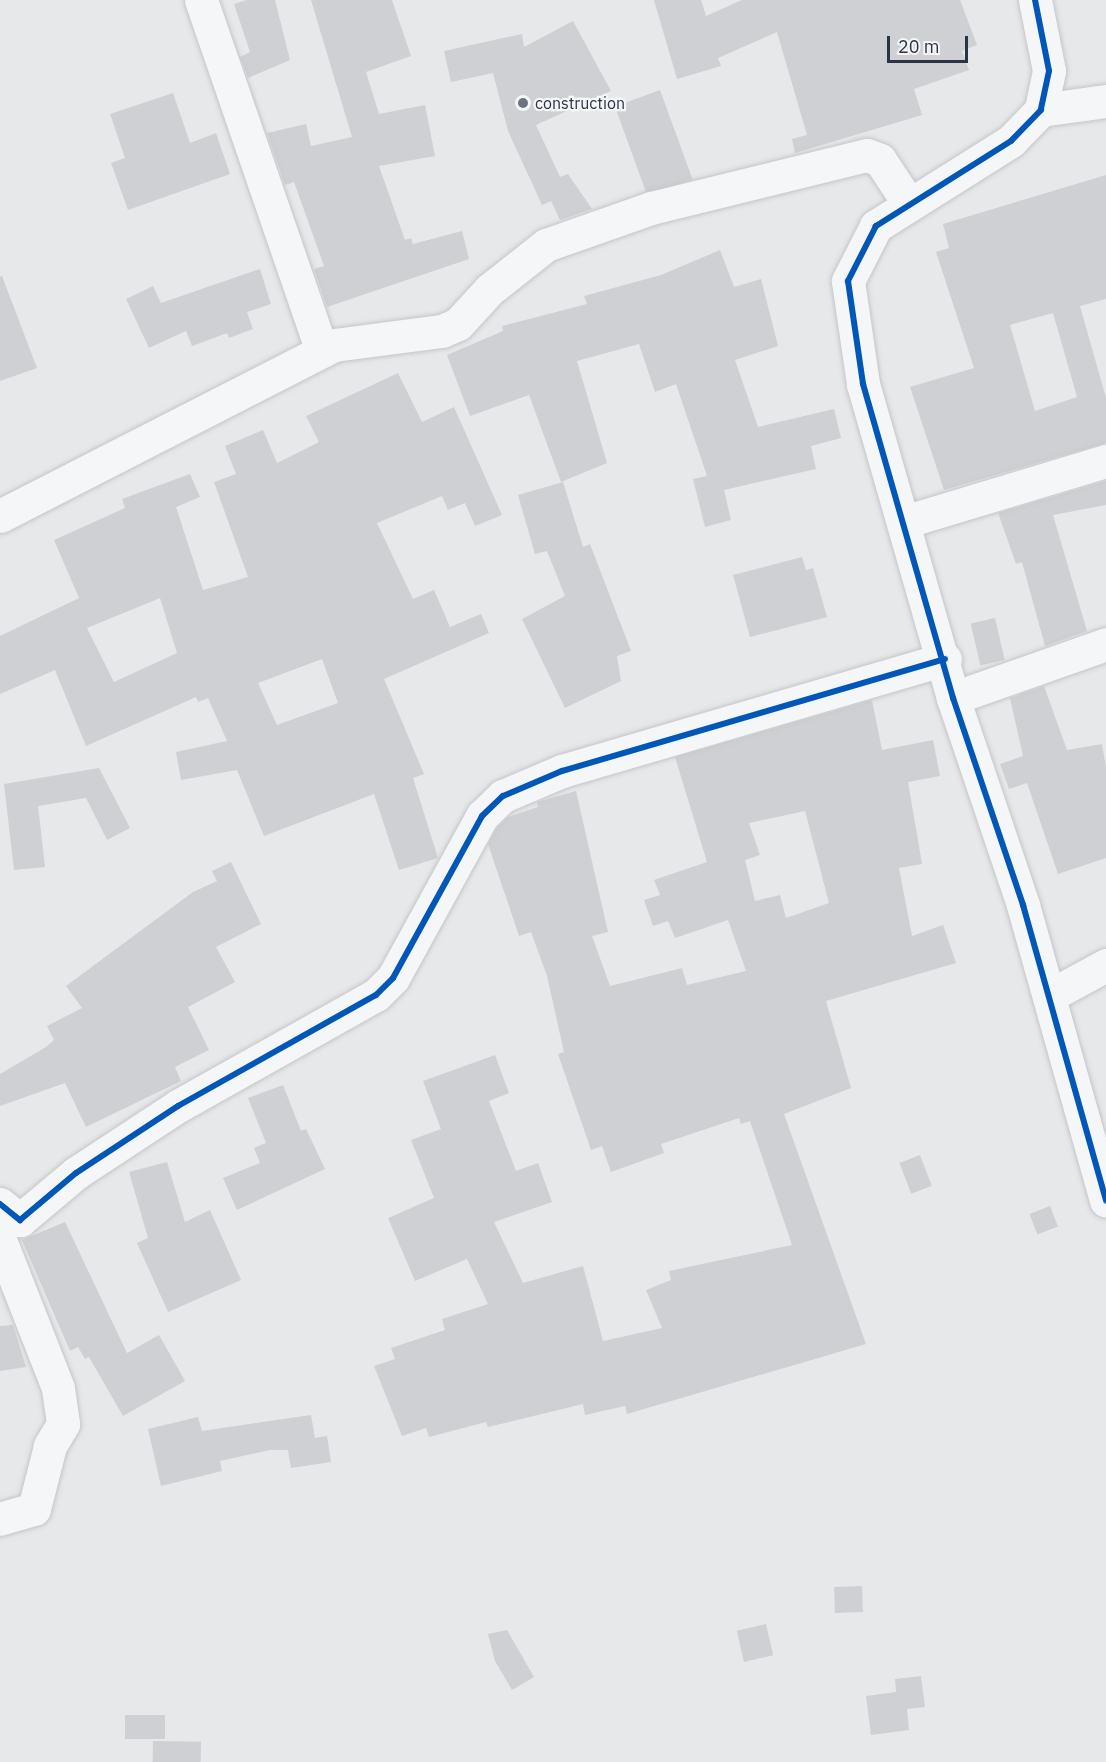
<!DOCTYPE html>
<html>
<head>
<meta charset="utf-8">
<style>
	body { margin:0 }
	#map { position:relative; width:1106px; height:1762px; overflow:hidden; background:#e6e8ea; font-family:"IBM Plex Sans",sans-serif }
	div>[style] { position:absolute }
	.building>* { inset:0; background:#ced0d3; transform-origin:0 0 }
	.roads { filter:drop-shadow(0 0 2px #c4c6c8) drop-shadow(0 0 2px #c4c6c8) }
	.minor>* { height:33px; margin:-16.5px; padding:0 16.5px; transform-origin:16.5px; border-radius:16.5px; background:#f5f6f7 }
	.cycleway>* { height:6px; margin:-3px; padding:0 3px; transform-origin:3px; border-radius:3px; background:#0057b8 }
	.dots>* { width:16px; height:16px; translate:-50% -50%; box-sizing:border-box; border:3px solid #f4f6f9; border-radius:50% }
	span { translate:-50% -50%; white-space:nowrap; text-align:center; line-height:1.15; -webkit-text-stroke:4.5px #f4f6f9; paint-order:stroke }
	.poi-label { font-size:16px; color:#2b3445 }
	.left { translate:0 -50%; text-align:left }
	.scale { position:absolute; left:887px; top:36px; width:81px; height:27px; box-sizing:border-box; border:3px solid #2b3445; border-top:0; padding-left:8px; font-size:18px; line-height:21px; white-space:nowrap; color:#2b3445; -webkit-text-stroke:4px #f4f6f9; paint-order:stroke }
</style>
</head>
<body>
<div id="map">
	<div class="building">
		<div style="clip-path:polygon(247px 0,275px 0,290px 60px,248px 78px,240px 57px,250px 52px,234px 4px)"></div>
		<div style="clip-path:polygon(311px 0,392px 0,411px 56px,366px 72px,379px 114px,425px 105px,435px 156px,379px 166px,405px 240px,411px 238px,413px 244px,462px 231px,469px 259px,327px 307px,314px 269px,324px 266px,294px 182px,285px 185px,267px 133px,306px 124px,311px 146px,352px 137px)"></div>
		<div style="clip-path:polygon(654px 0,701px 0,706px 16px,742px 0,960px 0,977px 45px,962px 51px,969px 70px,914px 89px,922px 115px,795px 153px,792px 139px,807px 135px,777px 32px,718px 58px,721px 66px,677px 79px)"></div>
		<div style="clip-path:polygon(573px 21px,611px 91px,536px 125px,560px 177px,568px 174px,592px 209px,560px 220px,551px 201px,542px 205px,508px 131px,493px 73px,451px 82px,444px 51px,522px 34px,524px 47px)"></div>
		<div style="left:660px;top:90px;width:95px;height:48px;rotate:70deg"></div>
		<div style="clip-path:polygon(173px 93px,190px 143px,216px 133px,230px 174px,128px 210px,111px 163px,125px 158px,110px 114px)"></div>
		<div style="clip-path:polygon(evenodd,1106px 175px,1106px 299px,1080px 306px,1106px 398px,1106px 443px,944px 490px,910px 387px,974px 368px,936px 252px,949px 248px,943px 224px,1106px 175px,1053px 313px,1077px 397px,1035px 411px,1010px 325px,1053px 313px)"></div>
		<div style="clip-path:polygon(720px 250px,734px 287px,761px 279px,778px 346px,735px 360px,758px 427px,834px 409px,841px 438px,811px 446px,816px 469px,724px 490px,731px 520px,705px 527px,693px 479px,707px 476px,676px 384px,655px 392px,639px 344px,577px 361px,607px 463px,561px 482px,529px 395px,470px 416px,447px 355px,503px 331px,502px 326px,587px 304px,584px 296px,661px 275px)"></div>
		<div style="clip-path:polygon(260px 269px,271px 304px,247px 312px,253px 329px,229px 338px,227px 333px,192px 346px,186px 331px,149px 348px,126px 299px,153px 286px,161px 303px)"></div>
		<div style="clip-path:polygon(2px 276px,37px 368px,0 381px,0 277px)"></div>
		<div style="clip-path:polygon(evenodd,398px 373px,422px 422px,454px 407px,502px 515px,475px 526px,465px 503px,448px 510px,442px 496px,377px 523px,413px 599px,434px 590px,450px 627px,481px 614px,489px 633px,384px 679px,424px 774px,413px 778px,438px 858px,399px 870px,374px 794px,264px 836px,237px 770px,181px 780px,176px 752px,227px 741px,208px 698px,198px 702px,196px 697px,86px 746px,55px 670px,0 694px,0 636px,79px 598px,54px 540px,125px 508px,122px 499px,190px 474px,200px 497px,176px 507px,203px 590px,248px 577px,214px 482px,236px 474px,225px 446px,263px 430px,277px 463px,319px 442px,306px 416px,398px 373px,160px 598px,177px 653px,114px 682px,87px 628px,160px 598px,398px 373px,322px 659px,338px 703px,277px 725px,258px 683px,322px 659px)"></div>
		<div style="clip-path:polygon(1106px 481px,1106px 505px,1053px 515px,1087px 631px,1045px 646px,1022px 562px,1016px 564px,998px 513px)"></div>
		<div style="clip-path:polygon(563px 482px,583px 547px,590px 544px,631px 651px,617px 656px,621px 681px,565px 708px,522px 619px,565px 596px,547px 551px,535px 554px,518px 495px)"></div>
		<div style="clip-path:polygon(802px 557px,806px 570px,813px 568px,827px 617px,750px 637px,733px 575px)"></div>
		<div style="left:995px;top:618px;width:43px;height:25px;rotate:77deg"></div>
		<div style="clip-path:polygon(1044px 686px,1067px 750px,1102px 744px,1106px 767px,1106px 858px,1058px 874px,1027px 783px,1009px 789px,1000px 764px,1023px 756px,1010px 698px)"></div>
		<div style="clip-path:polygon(evenodd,872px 700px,882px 750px,933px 740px,940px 776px,908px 782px,922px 864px,899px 868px,912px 936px,943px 925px,956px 963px,826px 1001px,851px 1088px,784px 1114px,866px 1344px,627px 1414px,625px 1406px,585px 1415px,583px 1404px,488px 1427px,486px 1422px,429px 1437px,426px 1428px,402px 1436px,374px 1366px,395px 1359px,391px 1348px,445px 1330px,442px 1319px,488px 1304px,467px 1259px,415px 1281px,388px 1218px,434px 1198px,411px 1140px,441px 1129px,423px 1081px,495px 1055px,509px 1093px,489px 1101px,516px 1171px,538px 1163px,552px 1202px,494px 1222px,523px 1283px,583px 1266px,603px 1341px,662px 1328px,646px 1290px,671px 1280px,669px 1271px,792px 1245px,750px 1121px,741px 1124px,739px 1118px,661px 1144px,664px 1153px,611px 1172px,602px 1146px,591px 1150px,558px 1054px,564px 1052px,547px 976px,531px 932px,519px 936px,488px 844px,497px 828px,508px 817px,538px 807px,537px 802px,576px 791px,608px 932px,592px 936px,610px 986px,682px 968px,687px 985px,746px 971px,728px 920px,675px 938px,668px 921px,653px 926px,644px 900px,660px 895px,654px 880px,707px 862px,675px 757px,872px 700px,805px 811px,829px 903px,786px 918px,780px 895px,755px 901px,745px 860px,760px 855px,749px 823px,805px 811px)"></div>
		<div style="clip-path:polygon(99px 768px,130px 828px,107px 840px,86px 798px,38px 806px,45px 867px,14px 870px,4px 784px)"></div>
		<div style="clip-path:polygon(231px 862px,261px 924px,216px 947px,235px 982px,188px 1007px,209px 1050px,175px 1067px,181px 1081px,86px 1127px,65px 1083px,0 1106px,0 1074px,46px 1047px,54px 1040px,47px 1026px,82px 1008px,66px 986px,193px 892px,217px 881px,212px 871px)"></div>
		<div style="clip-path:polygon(283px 1085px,301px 1131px,306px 1129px,325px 1169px,237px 1210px,223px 1178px,260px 1163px,254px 1148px,266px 1143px,248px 1098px)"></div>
		<div style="left:920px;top:1155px;width:33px;height:22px;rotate:69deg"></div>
		<div style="clip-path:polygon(167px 1162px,185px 1222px,210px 1210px,241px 1280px,168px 1312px,137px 1243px,148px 1238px,129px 1172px)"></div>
		<div style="left:1050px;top:1206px;width:22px;height:22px;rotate:69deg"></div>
		<div style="clip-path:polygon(65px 1222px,127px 1353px,159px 1335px,185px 1381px,123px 1416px,89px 1357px,85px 1359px,78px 1347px,70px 1351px,22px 1240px)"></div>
		<div style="clip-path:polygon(13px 1325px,26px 1367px,0 1371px,0 1326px)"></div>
		<div style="clip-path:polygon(311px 1415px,315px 1438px,327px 1436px,331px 1462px,291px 1468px,288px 1450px,270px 1450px,220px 1461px,222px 1471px,161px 1486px,148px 1429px,198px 1417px,202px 1431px)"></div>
		<div style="left:862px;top:1586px;width:26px;height:28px;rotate:88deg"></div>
		<div style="left:766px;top:1624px;width:32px;height:30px;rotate:77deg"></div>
		<div style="clip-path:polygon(507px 1630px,534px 1677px,512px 1690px,495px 1661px,488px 1634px)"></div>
		<div style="clip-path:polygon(921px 1676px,925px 1707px,907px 1709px,909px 1730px,871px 1735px,866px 1696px,896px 1692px,895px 1679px)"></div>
		<div style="left:125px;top:1715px;width:40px;height:24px"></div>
		<div style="left:153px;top:1741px;width:48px;height:21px;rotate:1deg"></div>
	</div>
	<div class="roads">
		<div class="minor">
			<div style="left:201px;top:0;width:371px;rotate:71deg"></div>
			<div style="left:1035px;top:0;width:72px;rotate:78.8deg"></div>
			<div style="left:1049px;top:71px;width:40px;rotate:102deg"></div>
			<div style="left:1041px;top:110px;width:43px;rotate:134.1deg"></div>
			<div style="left:1011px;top:141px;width:160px;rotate:147.8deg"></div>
			<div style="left:876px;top:226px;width:62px;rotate:117deg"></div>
			<div style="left:848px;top:281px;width:104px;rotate:81.7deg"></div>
			<div style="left:863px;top:384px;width:327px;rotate:74deg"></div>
			<div style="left:953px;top:698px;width:219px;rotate:71.3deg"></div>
			<div style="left:1023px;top:905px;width:307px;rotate:74.3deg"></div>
			<div style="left:1041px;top:110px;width:66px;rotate:-7.9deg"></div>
			<div style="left:0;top:516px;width:375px;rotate:-27.1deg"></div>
			<div style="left:334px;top:345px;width:109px;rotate:-7.4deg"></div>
			<div style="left:442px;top:331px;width:17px;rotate:-24deg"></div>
			<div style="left:458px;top:324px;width:46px;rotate:-47.6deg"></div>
			<div style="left:489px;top:290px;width:73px;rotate:-38.3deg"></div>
			<div style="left:546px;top:245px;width:111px;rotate:-19.4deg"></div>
			<div style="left:651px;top:208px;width:222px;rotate:-13.8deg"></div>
			<div style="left:867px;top:155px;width:14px;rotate:21deg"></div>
			<div style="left:880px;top:160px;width:53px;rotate:56.6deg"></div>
			<div style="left:907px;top:521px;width:208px;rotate:-16.8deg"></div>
			<div style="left:953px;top:698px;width:162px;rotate:-19.4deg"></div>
			<div style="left:1049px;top:996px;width:65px;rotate:-28.5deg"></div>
			<div style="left:0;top:1204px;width:26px;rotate:39deg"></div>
			<div style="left:20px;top:1220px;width:73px;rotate:-40deg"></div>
			<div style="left:76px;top:1173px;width:122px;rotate:-33.3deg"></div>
			<div style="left:178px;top:1106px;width:227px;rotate:-29.3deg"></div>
			<div style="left:376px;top:995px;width:24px;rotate:-45deg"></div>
			<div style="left:393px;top:978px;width:185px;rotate:-61.2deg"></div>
			<div style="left:482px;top:816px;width:29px;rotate:-44deg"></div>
			<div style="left:503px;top:796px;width:64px;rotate:-23deg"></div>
			<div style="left:562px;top:771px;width:399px;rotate:-16.3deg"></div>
			<div style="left:0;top:1240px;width:159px;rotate:68.6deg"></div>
			<div style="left:58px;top:1388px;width:36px;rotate:82deg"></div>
			<div style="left:63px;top:1424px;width:26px;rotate:121deg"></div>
			<div style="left:50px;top:1446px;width:65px;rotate:104.3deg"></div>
			<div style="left:34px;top:1509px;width:35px;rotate:164deg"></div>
		</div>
	</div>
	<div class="cycleway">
		<div style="left:1035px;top:0;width:72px;rotate:78.8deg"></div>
		<div style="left:1049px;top:71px;width:40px;rotate:102deg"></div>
		<div style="left:1041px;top:110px;width:43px;rotate:134.1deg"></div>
		<div style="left:1011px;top:141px;width:160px;rotate:147.8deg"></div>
		<div style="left:876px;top:226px;width:62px;rotate:117deg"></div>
		<div style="left:848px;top:281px;width:104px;rotate:81.7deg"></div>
		<div style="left:863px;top:384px;width:327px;rotate:74deg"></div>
		<div style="left:953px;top:698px;width:219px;rotate:71.3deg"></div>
		<div style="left:1023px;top:905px;width:307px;rotate:74.3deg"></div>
		<div style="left:0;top:1204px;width:26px;rotate:39deg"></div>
		<div style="left:20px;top:1220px;width:73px;rotate:-40deg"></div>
		<div style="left:76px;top:1173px;width:122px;rotate:-33.3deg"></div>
		<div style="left:178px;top:1106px;width:227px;rotate:-29.3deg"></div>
		<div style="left:376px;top:995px;width:24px;rotate:-45deg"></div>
		<div style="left:393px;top:978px;width:185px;rotate:-61.2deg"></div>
		<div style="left:482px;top:816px;width:29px;rotate:-44deg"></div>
		<div style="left:503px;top:796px;width:64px;rotate:-23deg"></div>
		<div style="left:562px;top:771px;width:399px;rotate:-16.3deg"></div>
	</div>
	<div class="dots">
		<div style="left:523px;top:103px;background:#6c737f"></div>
	</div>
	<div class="poi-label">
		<span class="left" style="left:535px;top:103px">construction</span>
	</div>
	<div class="scale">20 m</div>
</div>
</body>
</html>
